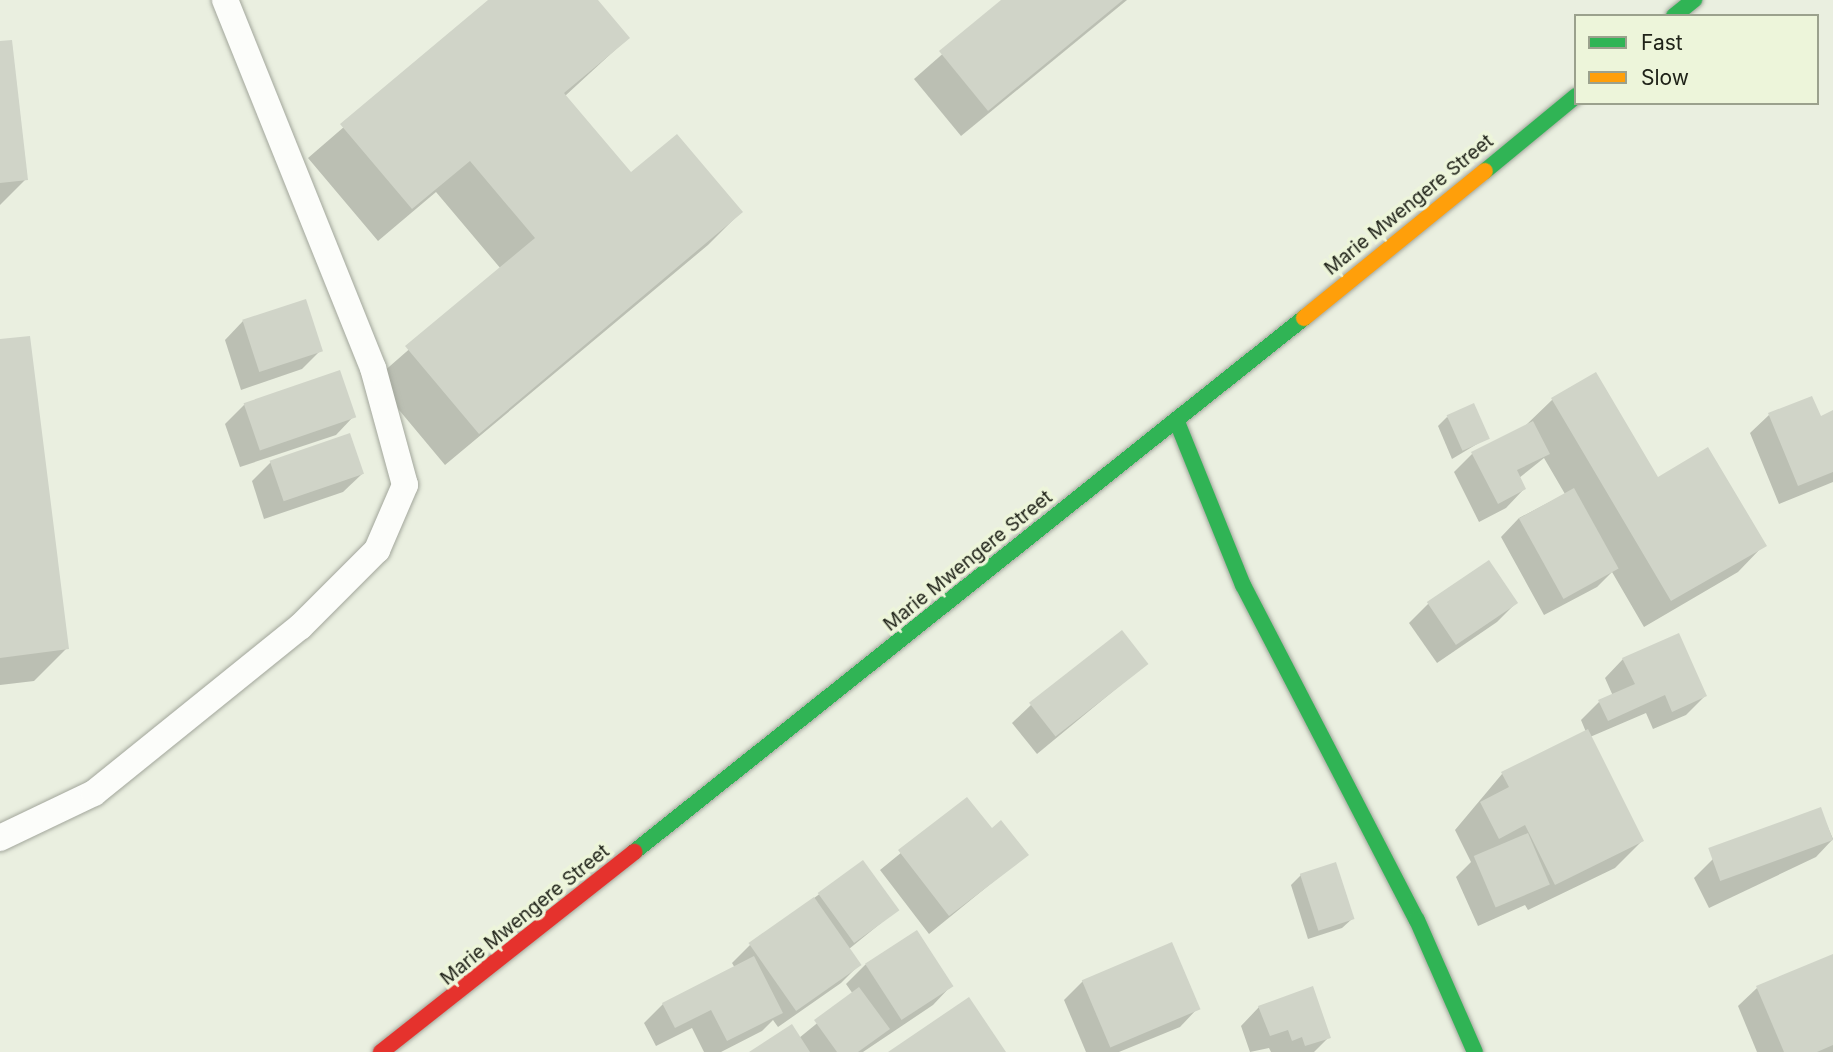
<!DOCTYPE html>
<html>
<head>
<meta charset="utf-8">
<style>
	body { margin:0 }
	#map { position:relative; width:1833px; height:1052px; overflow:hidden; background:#eaefe0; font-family:Inter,sans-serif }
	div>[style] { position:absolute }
	.shadow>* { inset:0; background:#0003 }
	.building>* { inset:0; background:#d0d4c8; transform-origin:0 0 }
	.roads { filter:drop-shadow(0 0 2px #a2a69b) drop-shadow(0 0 2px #a2a69b) }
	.lane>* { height:26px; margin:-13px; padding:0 13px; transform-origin:13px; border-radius:13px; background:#fcfdfa }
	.fast>* { height:16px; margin:-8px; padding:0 8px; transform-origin:8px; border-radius:8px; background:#30b455 }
	.slow>* { height:16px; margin:-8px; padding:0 8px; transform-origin:8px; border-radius:8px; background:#ff9f0a }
	.jam>* { height:16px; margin:-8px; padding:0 8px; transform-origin:8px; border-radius:8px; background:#e5322d }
	span { translate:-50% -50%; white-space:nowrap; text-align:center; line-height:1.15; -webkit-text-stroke:7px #edf5da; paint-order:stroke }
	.street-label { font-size:19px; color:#202319 }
	.legend { position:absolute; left:1574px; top:14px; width:245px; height:91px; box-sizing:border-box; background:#edf5da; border:2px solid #9ba18d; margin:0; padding:9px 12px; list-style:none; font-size:21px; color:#202319 }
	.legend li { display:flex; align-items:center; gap:14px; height:35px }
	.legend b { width:35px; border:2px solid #9ba18d }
</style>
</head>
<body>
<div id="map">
	<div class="shadow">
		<div style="clip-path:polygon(491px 0,596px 0,628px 38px,565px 96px,631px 174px,741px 212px,708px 245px,445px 465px,374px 380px,501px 269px,436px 192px,378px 241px,308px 158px)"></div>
		<div style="clip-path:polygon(1004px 0,1127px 0,961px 136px,914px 79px)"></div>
		<div style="clip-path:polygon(0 43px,26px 179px,0 205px)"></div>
		<div style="clip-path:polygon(243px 321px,321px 350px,302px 369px,241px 390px,225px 340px)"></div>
		<div style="clip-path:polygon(0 341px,67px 648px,34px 681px,0 685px)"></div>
		<div style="clip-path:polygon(339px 372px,354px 416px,336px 435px,240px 467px,225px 424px,244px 405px)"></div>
		<div style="clip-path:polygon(1595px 374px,1658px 480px,1764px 545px,1738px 572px,1644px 627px,1612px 572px,1597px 587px,1544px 615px,1501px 537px,1519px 518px,1565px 494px,1544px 458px,1519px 478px,1524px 489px,1506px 508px,1479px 522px,1454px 472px,1474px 452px,1525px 426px,1552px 400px)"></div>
		<div style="clip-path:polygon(1833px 412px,1833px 482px,1779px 504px,1750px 433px,1769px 415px,1820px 418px)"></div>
		<div style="clip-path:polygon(1447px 417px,1487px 438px,1452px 459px,1438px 426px)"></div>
		<div style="clip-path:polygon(271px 462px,362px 474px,343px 492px,264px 519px,252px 481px)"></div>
		<div style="clip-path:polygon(1516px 603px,1497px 622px,1437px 663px,1409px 623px,1428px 604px)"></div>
		<div style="clip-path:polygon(1623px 659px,1705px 696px,1686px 715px,1653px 729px,1646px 713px,1590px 737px,1642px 841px,1615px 868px,1528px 910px,1525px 905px,1478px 926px,1456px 877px,1471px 862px,1455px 830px,1502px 774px,1586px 732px,1581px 720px,1599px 702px,1613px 696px,1605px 678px)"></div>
		<div style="clip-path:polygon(1146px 664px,1037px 754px,1012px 723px,1031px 705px)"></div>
		<div style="clip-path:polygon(967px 799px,991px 830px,1026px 855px,929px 934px,880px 870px)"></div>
		<div style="clip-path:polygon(1820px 809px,1833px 839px,1816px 857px,1709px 908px,1694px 878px,1713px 859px)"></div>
		<div style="clip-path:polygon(862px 863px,897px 910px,849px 949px,860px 964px,841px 983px,778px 1027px,773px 1020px,762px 1031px,721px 1052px,704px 1052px,692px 1028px,656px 1046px,644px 1023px,663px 1004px,735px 968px,732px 963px,751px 944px)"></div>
		<div style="clip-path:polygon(1301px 875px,1352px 919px,1342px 928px,1308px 939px,1291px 885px)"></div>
		<div style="clip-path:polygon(917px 932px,951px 986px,933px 1005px,863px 1052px,752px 1052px,799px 1038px,853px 994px,846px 984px,865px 965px)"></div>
		<div style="clip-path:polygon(1833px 956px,1833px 1052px,1757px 1052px,1738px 1006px,1757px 988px)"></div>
		<div style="clip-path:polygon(1083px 981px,1198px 1008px,1180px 1027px,1119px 1052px,1086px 1052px,1064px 1000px)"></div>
		<div style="clip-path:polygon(1259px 1007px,1329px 1037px,1314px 1052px,1271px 1052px,1269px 1048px,1250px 1052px,1241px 1026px)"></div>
	</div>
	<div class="building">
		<div style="clip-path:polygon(488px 0,598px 0,630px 38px,564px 93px,631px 172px,677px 134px,743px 212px,479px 434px,405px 346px,535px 238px,470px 161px,412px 209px,340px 124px)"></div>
		<div style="clip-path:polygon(1001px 0,1123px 0,988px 111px,939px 51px)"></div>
		<div style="clip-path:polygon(12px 40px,28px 180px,0 183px,0 41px)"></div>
		<div style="left:306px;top:299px;width:55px;height:67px;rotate:72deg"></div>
		<div style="clip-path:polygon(30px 336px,69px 649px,0 658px,0 339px)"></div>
		<div style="left:340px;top:370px;width:50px;height:102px;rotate:71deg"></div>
		<div style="clip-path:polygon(1596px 372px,1658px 477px,1708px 447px,1767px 546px,1671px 601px,1551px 398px)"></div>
		<div style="clip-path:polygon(1812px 396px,1821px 416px,1833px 410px,1833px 472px,1798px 486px,1768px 413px)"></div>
		<div style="left:1474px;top:403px;width:39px;height:30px;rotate:66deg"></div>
		<div style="clip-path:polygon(1533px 421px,1550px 454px,1517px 470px,1526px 489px,1498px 504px,1471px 452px)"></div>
		<div style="left:350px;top:433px;width:43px;height:85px;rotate:71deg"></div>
		<div style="left:1574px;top:488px;width:92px;height:63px;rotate:61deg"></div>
		<div style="left:1489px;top:560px;width:52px;height:75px;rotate:56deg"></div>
		<div style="left:1122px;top:630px;width:43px;height:118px;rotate:52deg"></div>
		<div style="clip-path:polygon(1679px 633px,1707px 696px,1672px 712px,1665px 695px,1608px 721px,1598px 700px,1635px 684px,1622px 658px)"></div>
		<div style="clip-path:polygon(1588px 729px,1644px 841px,1555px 885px,1525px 825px,1499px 839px,1480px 802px,1509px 787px,1501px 772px)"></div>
		<div style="clip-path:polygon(967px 797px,992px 828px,1001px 820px,1029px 855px,949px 916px,898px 850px)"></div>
		<div style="left:1821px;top:807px;width:35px;height:120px;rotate:70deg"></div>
		<div style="left:1528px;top:833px;width:56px;height:59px;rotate:67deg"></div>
		<div style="left:863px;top:860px;width:62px;height:56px;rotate:54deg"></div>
		<div style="left:1336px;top:862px;width:60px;height:38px;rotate:72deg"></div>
		<div style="left:814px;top:897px;width:83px;height:80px;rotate:55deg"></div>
		<div style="left:917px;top:930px;width:67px;height:62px;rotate:57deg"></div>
		<div style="left:1172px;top:942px;width:73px;height:98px;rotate:67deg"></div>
		<div style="clip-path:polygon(1833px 954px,1833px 1045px,1817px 1052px,1784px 1052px,1756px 986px)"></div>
		<div style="clip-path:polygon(754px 956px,783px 1013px,727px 1041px,711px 1010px,675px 1028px,662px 1003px)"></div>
		<div style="clip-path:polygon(1313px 986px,1331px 1038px,1305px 1046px,1302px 1037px,1292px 1041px,1288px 1030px,1270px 1036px,1258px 1006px)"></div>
		<div style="clip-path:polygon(859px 987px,890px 1029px,858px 1052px,837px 1052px,814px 1020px)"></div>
		<div style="clip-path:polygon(969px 997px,1006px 1052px,888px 1052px)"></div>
		<div style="clip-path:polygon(792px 1024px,810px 1052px,749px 1052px)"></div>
	</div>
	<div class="roads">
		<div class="lane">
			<div style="left:0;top:838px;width:104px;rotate:-25.6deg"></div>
			<div style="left:94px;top:793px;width:265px;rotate:-38.9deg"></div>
			<div style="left:300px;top:627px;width:109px;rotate:-45deg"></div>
			<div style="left:377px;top:550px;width:71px;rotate:-66.7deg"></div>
			<div style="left:405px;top:485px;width:121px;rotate:-105.3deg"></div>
			<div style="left:373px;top:368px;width:397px;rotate:-111.9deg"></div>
		</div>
		<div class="fast">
			<div style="left:1674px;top:16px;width:26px;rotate:-39deg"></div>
			<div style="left:1485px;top:171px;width:118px;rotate:-39.5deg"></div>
			<div style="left:1177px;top:422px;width:176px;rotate:68deg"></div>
			<div style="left:1243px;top:585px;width:377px;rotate:62.6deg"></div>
			<div style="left:1417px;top:920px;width:144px;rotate:66.3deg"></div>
			<div style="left:634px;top:852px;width:857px;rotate:-38.56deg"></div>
		</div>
		<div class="slow">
			<div style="left:1304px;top:318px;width:233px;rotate:-39.1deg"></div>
		</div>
		<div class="jam">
			<div style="left:381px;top:1052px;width:323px;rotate:-38.3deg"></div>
		</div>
	</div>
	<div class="street-label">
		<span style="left:1409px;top:205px;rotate:-39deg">Marie Mwengere Street</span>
		<span style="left:968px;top:561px;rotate:-39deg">Marie Mwengere Street</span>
		<span style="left:525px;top:915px;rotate:-39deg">Marie Mwengere Street</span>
	</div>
	<ul class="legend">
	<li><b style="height:9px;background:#30b455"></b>Fast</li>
	<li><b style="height:9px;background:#ff9f0a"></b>Slow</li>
	</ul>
</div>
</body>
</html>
